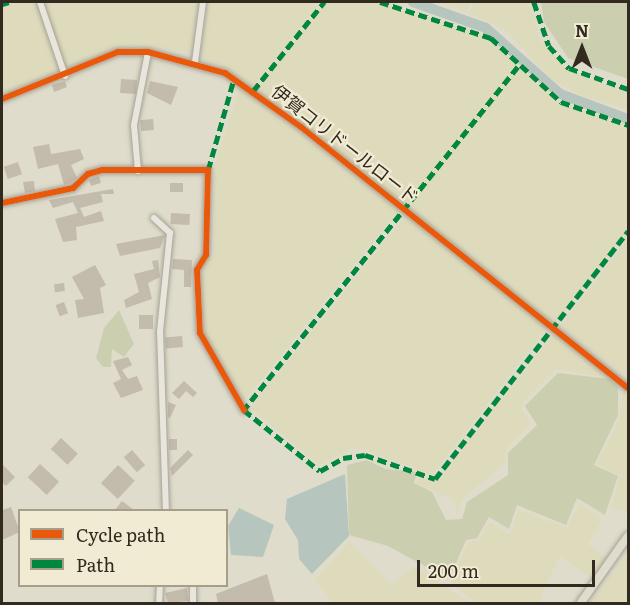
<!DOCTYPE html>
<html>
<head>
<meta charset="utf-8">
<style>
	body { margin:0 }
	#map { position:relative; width:630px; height:605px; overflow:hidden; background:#e0dccb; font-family:Literata,"Noto Sans JP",serif }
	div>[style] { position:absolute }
	.farmland>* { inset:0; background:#dedbbd }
	.green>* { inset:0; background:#cbcfaf }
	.water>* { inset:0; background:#b6c5bd }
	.river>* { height:10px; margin:-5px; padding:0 5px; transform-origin:5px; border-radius:5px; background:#b6c5bd }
	.building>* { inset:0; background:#c3bbac; transform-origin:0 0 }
	.roads { filter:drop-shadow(0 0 2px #a5a195) drop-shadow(0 0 2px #a5a195) }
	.minor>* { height:6px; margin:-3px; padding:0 3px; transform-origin:3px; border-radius:3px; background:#e8e6dc }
	.major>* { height:8px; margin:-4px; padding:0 4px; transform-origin:4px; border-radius:4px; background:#dfdcce }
	.quiet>* { height:4.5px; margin-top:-2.25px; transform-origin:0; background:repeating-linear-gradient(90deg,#00873e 0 9px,transparent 0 13.5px) }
	.cycleway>* { height:6px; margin:-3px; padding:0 3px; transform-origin:3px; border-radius:3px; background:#e8590c }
	span { translate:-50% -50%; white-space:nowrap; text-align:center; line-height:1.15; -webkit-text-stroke:4.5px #f0ebd2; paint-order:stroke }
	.street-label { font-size:18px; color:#322a1e }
	.frame { position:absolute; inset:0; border:3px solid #322a1e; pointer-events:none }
	.legend { position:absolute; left:18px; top:509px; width:210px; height:78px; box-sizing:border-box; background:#f0ebd2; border:2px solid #a49e8a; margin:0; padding:8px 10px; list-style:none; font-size:18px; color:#322a1e }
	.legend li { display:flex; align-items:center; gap:12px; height:30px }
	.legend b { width:30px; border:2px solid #a49e8a }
	.north { position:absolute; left:552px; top:18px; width:60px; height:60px; -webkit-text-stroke:4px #f0ebd2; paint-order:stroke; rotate:0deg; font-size:16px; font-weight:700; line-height:24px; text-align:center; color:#322a1e }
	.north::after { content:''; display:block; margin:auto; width:21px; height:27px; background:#322a1e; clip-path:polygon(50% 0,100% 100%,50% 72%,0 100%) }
	.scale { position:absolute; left:417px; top:560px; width:178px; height:27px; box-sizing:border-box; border:3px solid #322a1e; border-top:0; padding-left:8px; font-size:18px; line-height:21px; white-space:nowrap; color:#322a1e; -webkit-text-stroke:4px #f0ebd2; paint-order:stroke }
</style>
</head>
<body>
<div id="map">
	<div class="farmland">
		<div style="clip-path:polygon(16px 2px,38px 2px,61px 71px,2px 93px,2px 6px)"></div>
		<div style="clip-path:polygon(42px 2px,200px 2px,193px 52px,128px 46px,65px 68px)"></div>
		<div style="clip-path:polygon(208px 2px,321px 2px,254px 86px,200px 56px)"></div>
		<div style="clip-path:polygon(324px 2px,380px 2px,486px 36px,561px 102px,628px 125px,628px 231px,552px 327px,253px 91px)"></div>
		<div style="clip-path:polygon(438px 2px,471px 2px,467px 12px)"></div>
		<div style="clip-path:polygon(474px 2px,529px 2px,541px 41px,568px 70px,628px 93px,628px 110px,580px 95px,551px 79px,503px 28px,469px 14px)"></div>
		<div style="clip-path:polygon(240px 85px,398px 211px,244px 401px,205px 332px,202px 304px,204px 264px,214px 256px,214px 169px)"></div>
		<div style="clip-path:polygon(405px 216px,547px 328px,432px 475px,365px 450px,351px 449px,319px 465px,250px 408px)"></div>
		<div style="clip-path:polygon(628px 239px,628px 378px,560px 326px)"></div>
		<div style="clip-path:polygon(555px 332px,614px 379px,556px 369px,523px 402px,522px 410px,531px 423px,506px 449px,505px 463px,462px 500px,457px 515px,455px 501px,417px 483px,420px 477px,437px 482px)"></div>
		<div style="clip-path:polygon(624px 386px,628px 390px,627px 511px,610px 509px,620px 476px,597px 464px,619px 420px)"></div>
		<div style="clip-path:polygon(580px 503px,602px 520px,588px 544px,607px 558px,593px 579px,560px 556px,538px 603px,476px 603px,451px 582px,468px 542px,479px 541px,489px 522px,510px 534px,518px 510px,567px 528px)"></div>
		<div style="clip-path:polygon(349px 542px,392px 584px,414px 567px,471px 603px,333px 603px,315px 579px)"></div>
		<div style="clip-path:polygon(628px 552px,628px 603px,590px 603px,615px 571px)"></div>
	</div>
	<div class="green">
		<div style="clip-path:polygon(541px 2px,628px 2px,628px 79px,568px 58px,544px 22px)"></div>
		<div style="clip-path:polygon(119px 310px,134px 344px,124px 357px,112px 349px,111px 367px,103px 367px,96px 358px,104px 328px)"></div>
		<div style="clip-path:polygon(558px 373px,610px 379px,618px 387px,618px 415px,594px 465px,618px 476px,605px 515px,577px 498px,566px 525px,517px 505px,509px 529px,489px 517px,477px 538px,466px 540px,449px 579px,388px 546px,349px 535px,347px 465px,367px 460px,385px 469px,417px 472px,414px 483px,432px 492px,446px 520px,462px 519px,467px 502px,508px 475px,508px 453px,537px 425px,525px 406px)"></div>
	</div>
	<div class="water">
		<div style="clip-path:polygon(345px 474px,349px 536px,312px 574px,299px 559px,298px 540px,285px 519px,287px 499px)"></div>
		<div style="clip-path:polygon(239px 508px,274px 525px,263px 557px,231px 555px,228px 526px)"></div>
	</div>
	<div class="river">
		<div style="left:413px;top:2px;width:77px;rotate:19.6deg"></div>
		<div style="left:486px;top:28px;width:99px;rotate:41.7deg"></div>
		<div style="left:560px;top:94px;width:72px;rotate:20.2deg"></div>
	</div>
	<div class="building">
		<div style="left:121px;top:79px;width:16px;height:14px;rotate:4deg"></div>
		<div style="clip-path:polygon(65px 81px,67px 87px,54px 92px,52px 85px)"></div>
		<div style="clip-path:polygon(150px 81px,178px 87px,171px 105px,147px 93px)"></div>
		<div style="left:153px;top:119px;width:11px;height:13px;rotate:85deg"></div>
		<div style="clip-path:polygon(49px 144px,51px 154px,80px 149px,84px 159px,71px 165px,77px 178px,70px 183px,64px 185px,58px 164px,38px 169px,33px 147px)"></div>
		<div style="left:18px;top:162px;width:13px;height:15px;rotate:72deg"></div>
		<div style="clip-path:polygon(99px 176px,101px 183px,91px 186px,89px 180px)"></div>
		<div style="clip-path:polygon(34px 181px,35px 191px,25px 193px,23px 182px)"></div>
		<div style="left:170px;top:183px;width:13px;height:9px"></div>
		<div style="clip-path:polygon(113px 189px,114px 194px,101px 194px,103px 202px,80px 208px,84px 217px,101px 211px,104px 221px,76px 227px,77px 240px,63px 242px,55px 219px,78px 213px,73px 202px,53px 208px,49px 200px)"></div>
		<div style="left:171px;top:213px;width:19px;height:11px;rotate:3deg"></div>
		<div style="clip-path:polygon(165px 235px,160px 248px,120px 256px,116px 244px)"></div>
		<div style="clip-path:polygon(173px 259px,192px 260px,191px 287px,184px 287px,184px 270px,172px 269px)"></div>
		<div style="clip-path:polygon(158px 260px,160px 277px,148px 283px,152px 299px,126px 308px,124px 300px,139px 292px,134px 274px,154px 269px,152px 261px)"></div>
		<div style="clip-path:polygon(95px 265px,106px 285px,100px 288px,104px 313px,78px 318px,75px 300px,84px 299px,72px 277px)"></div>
		<div style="left:64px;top:283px;width:8px;height:10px;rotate:83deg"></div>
		<div style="left:64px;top:302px;width:12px;height:9px;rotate:70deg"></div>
		<div style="left:153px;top:315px;width:14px;height:14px;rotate:90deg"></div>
		<div style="left:182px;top:336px;width:11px;height:17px;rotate:85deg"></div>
		<div style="clip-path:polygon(128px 357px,132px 365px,122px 370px,128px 379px,137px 376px,143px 390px,121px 398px,113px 383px,121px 379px,113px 361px)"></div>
		<div style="clip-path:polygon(184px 381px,197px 393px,193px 397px,186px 391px,179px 399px,172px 393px)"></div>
		<div style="clip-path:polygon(168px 402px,176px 405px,170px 418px,168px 417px)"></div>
		<div style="left:61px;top:438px;width:23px;height:15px;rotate:43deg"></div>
		<div style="left:169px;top:439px;width:8px;height:11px"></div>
		<div style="left:132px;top:450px;width:20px;height:11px;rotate:49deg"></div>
		<div style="clip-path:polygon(188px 450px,193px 455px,172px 476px,170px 468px)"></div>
		<div style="clip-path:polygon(2px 464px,15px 477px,6px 486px,2px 482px)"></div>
		<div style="left:40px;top:464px;width:26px;height:18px;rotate:43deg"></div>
		<div style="left:118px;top:465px;width:23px;height:25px;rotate:43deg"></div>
		<div style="clip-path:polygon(122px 501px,134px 510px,115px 510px)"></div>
		<div style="clip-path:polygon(11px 507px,20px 532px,2px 540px,2px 510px)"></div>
		<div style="clip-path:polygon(267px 574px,275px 603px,218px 603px,216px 594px)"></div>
		<div style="clip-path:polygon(187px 588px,188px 601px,168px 603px,165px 593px)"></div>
	</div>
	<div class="roads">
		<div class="minor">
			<div style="left:40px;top:2px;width:78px;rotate:71.3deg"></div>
			<div style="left:195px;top:62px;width:61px;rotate:-82.4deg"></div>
			<div style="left:2px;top:99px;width:125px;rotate:-22.1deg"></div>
			<div style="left:118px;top:52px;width:30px"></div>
			<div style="left:148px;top:52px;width:80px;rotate:15.3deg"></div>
			<div style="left:225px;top:73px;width:93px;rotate:35.4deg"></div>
			<div style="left:301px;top:127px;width:418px;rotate:38.6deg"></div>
			<div style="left:138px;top:171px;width:46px;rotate:-95deg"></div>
			<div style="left:134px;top:125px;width:74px;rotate:-79.1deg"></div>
			<div style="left:2px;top:203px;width:73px;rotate:-11.9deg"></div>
			<div style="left:73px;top:188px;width:21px;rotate:-43deg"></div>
			<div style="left:88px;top:174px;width:15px;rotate:-16deg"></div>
			<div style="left:102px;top:170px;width:106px"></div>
			<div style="left:208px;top:170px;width:85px;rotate:91.3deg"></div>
			<div style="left:206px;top:255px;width:17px;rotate:121deg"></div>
			<div style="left:197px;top:270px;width:63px;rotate:87.3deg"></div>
			<div style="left:200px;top:333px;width:89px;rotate:60.3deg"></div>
			<div style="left:154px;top:218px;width:22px;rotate:43deg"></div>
			<div style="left:170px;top:233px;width:99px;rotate:95.8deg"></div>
			<div style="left:160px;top:331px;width:179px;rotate:88.1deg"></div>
			<div style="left:193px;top:586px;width:18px;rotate:90deg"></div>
			<div style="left:159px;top:604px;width:18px;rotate:-87deg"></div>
		</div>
		<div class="major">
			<div style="left:580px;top:604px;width:83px;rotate:-54.8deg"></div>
		</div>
	</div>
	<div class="quiet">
		<div style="left:380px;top:2px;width:117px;rotate:18deg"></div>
		<div style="left:491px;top:38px;width:95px;rotate:42.4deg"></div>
		<div style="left:561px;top:102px;width:71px;rotate:18.9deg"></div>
		<div style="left:534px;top:2px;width:46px;rotate:71.2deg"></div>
		<div style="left:549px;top:46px;width:30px;rotate:48deg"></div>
		<div style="left:569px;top:68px;width:63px;rotate:19.6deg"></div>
		<div style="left:2px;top:4px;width:7px;rotate:-16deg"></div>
		<div style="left:518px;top:67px;width:439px;rotate:128.6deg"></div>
		<div style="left:244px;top:410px;width:97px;rotate:38.8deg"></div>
		<div style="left:320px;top:471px;width:26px;rotate:-29deg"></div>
		<div style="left:343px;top:458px;width:22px;rotate:-8deg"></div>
		<div style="left:365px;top:455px;width:74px;rotate:18.9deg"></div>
		<div style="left:435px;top:479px;width:314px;rotate:-52.1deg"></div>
		<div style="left:253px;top:91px;width:114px;rotate:-51.4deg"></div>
		<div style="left:208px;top:170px;width:96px;rotate:-74.2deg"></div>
	</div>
	<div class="cycleway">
		<div style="left:2px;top:99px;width:125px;rotate:-22.1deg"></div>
		<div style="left:118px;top:52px;width:30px"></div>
		<div style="left:148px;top:52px;width:80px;rotate:15.3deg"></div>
		<div style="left:225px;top:73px;width:93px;rotate:35.4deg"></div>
		<div style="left:301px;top:127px;width:418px;rotate:38.6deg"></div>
		<div style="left:2px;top:203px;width:73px;rotate:-11.9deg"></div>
		<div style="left:73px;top:188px;width:21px;rotate:-43deg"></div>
		<div style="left:88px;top:174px;width:15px;rotate:-16deg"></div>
		<div style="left:102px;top:170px;width:106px"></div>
		<div style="left:208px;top:170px;width:85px;rotate:91.3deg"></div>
		<div style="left:206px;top:255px;width:17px;rotate:121deg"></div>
		<div style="left:197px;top:270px;width:63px;rotate:87.3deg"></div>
		<div style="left:200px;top:333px;width:89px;rotate:60.3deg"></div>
	</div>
	<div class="street-label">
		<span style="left:345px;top:144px;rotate:38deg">伊賀コリドールロード</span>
	</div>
	<div class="frame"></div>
	<ul class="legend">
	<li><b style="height:8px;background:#e8590c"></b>Cycle path</li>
	<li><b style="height:8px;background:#00873e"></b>Path</li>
	</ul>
	<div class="north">N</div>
	<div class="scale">200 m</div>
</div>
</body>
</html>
